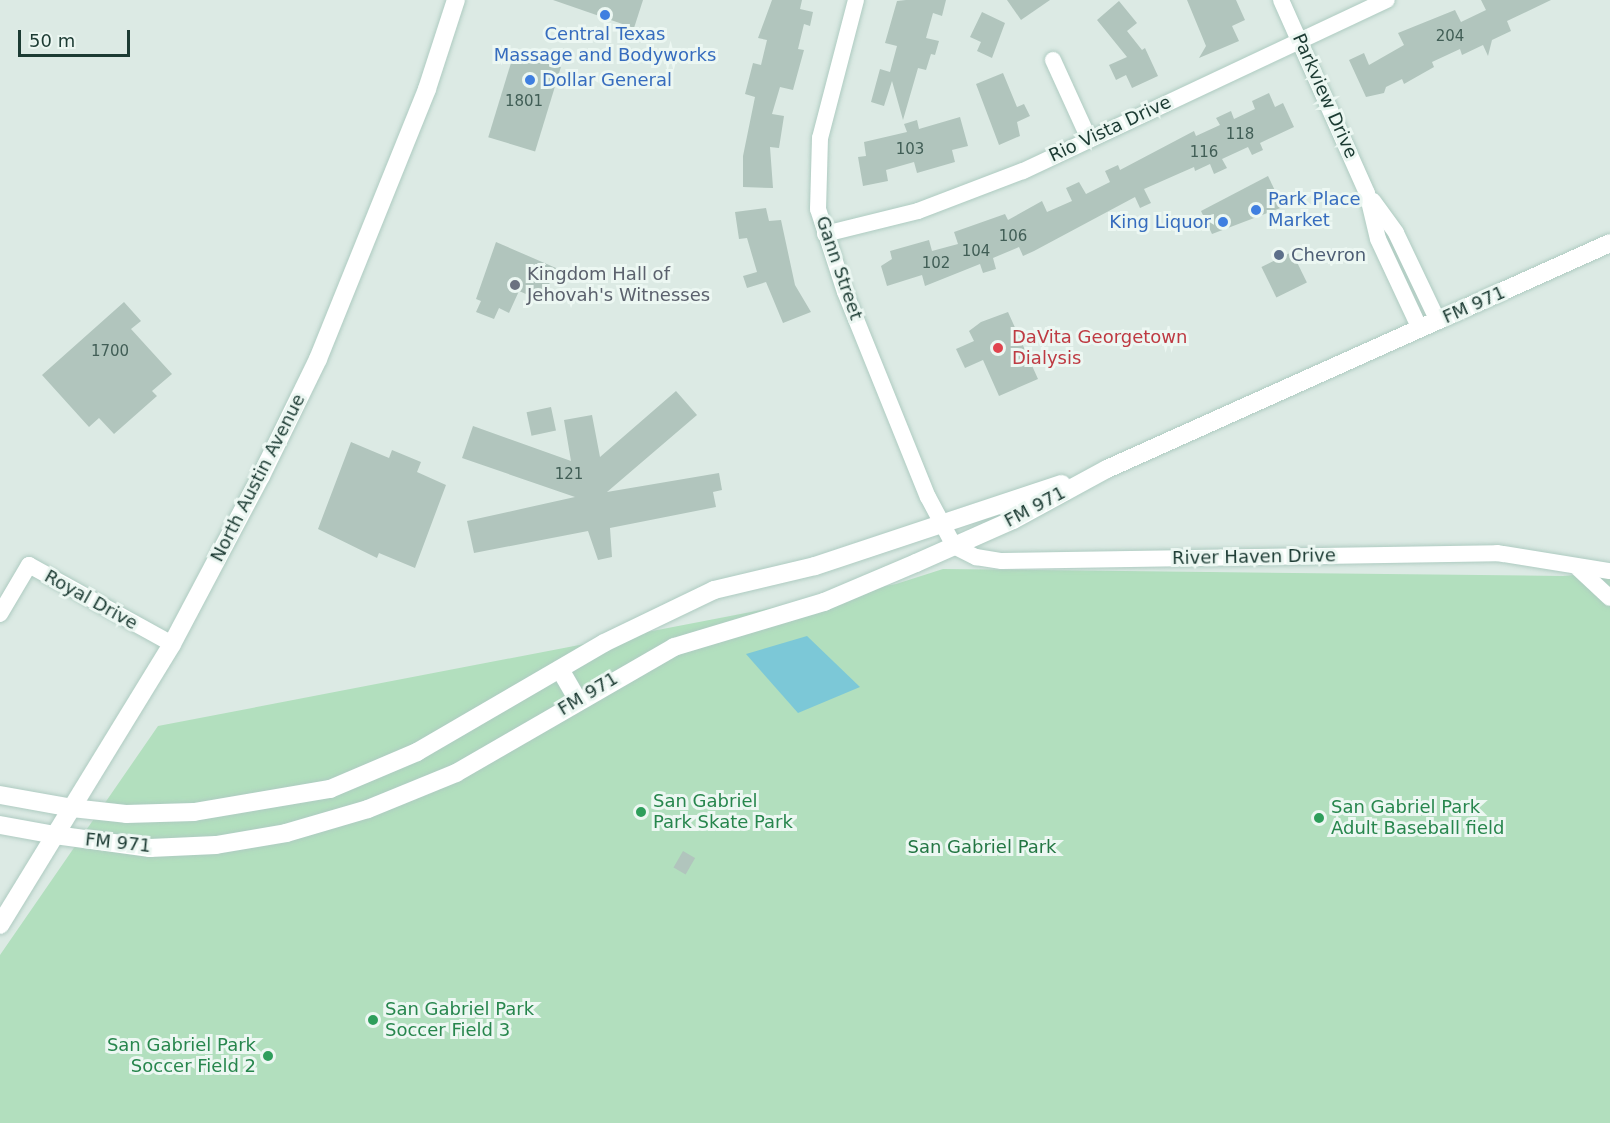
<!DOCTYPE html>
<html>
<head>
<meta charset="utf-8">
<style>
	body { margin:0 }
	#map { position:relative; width:1610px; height:1123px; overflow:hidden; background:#dceae4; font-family:"DejaVu Sans",sans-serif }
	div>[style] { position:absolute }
	.green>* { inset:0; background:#b2dfbe }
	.water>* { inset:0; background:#7cc8d7 }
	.building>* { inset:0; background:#b1c5bd; transform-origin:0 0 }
	.roads { filter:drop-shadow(0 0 2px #aecbc1) drop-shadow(0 0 2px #aecbc1) }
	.minor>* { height:16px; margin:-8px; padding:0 8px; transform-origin:8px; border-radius:8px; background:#fff }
	.tertiary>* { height:18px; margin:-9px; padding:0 9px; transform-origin:9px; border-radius:9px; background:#fff }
	.secondary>* { height:18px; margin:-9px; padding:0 9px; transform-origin:9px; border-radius:9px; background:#fff }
	.dots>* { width:16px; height:16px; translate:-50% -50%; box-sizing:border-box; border:3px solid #ecf7f2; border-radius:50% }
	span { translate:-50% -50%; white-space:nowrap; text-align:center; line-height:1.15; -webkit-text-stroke:6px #ecf7f2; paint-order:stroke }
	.number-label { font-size:15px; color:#415e56 }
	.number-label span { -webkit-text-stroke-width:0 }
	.shop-label { font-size:18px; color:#366cbe }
	.left { translate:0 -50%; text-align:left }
	.right { translate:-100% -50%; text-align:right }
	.street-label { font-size:18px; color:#1c3b33 }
	.service-label { font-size:18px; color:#4e5e75 }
	.worship-label { font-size:18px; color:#5b616d }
	.health-label { font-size:18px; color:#be3a42 }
	.leisure-label { font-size:18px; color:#27864d }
	.park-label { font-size:18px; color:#237643 }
	.scale { position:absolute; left:18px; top:30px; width:112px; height:27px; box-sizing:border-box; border:3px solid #1c3b33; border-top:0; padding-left:8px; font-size:18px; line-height:21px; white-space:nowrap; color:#1c3b33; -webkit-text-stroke:4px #ecf7f2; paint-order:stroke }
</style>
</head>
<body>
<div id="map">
	<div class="green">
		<div style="clip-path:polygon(943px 569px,1563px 576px,1610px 572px,1610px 1123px,0 1123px,0 955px,158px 726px,896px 584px)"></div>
	</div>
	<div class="water">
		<div style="clip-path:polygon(807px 636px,860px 687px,798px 713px,746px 654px)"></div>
	</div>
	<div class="building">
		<div style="clip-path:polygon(553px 0,643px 0,634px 28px)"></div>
		<div style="clip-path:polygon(772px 0,802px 0,800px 9px,813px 12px,810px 26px,804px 24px,798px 49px,804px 50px,793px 90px,780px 87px,772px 114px,784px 116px,779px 148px,770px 147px,773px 188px,743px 187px,743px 156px,755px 97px,745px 94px,753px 63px,761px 65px,767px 40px,758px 38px)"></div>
		<div style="clip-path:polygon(906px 0,946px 0,942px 16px,933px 13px,926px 38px,939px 41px,935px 55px,931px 54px,926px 70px,918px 68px,903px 120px,892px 81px,884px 106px,871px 102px,880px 69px,890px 72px,897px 46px,885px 43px,897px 1px)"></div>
		<div style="clip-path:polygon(1007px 0,1050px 0,1021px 20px)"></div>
		<div style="clip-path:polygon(1187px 0,1236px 0,1245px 20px,1232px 26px,1239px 41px,1199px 58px,1206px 46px)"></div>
		<div style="clip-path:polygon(1481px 0,1551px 0,1507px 21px,1511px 31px,1492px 40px,1488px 56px,1483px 45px,1462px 55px,1460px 49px,1432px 62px,1434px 67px,1411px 80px,1404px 84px,1402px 79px,1386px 87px,1384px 93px,1366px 97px,1349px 60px,1364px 53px,1369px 65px,1404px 45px,1398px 33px,1455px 10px,1461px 22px,1486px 10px)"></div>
		<div style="clip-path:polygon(1119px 1px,1137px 23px,1127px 31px,1142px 50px,1145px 48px,1158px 76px,1132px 88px,1126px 75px,1116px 80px,1109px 65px,1127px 57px,1097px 20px)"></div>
		<div style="clip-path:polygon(982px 12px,1005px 23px,992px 58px,977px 51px,981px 42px,970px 37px)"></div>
		<div style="left:514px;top:53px;width:49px;height:88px;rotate:17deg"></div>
		<div style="clip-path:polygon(1003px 73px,1017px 107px,1024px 104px,1030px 116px,1017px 122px,1020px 136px,999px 145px,976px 84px)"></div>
		<div style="clip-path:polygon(1269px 93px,1275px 107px,1283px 103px,1294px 127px,1260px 143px,1263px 150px,1252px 155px,1248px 147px,1222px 159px,1227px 168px,1214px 174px,1210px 164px,1195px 171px,1194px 167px,1144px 189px,1151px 203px,1140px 208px,1135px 197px,1034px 251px,1023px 256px,1019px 247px,993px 258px,996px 269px,983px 273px,980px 264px,925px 286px,922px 275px,887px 286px,881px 266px,892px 259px,890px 251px,929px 240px,932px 251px,958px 244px,954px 232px,1005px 214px,1008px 220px,1042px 201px,1047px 212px,1072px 201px,1066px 188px,1079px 182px,1086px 194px,1110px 182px,1105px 171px,1118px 165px,1120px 170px,1194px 131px,1196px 136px,1220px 125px,1216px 118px,1231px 111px,1234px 119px,1255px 109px,1252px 101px)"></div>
		<div style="clip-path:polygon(960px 117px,968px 146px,952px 150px,955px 162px,917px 173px,914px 162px,886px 170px,888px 181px,863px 186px,858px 157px,866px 156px,864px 142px,907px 132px,904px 124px,917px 120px,919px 129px)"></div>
		<div style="clip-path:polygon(1268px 176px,1283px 207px,1212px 234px,1201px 211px)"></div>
		<div style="clip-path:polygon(766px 208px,769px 221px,781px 220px,795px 285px,811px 312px,783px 323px,766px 282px,747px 288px,743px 276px,757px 272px,747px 238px,739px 239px,735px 212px)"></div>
		<div style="clip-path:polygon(496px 242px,556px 268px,542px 301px,519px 291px,509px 313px,499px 308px,494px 319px,476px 312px,481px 301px,476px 299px)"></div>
		<div style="left:1292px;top:252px;width:34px;height:34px;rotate:64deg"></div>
		<div style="clip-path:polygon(124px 302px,141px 321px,131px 329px,172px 374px,152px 391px,157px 396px,114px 434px,99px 418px,89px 427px,42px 375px)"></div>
		<div style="clip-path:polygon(1008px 312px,1038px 379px,999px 396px,983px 360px,965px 368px,956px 349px,974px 341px,969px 331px,981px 322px)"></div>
		<div style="clip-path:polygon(676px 391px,697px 415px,607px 492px,719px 473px,722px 490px,713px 492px,716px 507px,610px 528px,612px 557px,598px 560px,588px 531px,474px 553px,467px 521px,575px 497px,462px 458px,473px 426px,571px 461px,564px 420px,592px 415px,600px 457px)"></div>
		<div style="left:551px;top:407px;width:24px;height:25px;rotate:78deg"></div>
		<div style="clip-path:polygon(351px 442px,389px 458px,392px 450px,421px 462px,417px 472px,446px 485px,415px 568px,379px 553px,377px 558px,318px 529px)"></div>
		<div style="left:683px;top:851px;width:14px;height:19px;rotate:30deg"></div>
	</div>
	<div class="roads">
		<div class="minor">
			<div style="left:856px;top:0;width:143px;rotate:104.6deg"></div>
			<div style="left:820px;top:138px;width:71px;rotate:91.6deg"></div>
			<div style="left:818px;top:209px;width:87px;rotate:72deg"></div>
			<div style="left:845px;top:292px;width:221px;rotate:68deg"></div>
			<div style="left:928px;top:497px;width:55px;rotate:62deg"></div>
			<div style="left:954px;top:546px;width:25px;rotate:27deg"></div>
			<div style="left:976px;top:557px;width:26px;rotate:9deg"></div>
			<div style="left:1002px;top:561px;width:495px;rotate:-0.9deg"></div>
			<div style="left:1497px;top:553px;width:114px;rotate:9.1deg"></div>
			<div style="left:1281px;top:0;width:211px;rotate:66deg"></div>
			<div style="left:1367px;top:193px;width:47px;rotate:76.6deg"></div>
			<div style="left:1378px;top:239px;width:99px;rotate:65deg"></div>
			<div style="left:1053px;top:60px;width:87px;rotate:65.5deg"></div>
			<div style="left:1373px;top:201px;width:39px;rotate:54deg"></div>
			<div style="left:1396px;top:233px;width:98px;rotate:64.5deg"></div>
			<div style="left:825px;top:234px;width:96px;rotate:-13.9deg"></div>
			<div style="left:918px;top:211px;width:112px;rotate:-20.9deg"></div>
			<div style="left:1023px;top:171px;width:402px;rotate:-25.2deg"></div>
			<div style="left:1579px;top:569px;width:42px;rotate:43.1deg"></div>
			<div style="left:0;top:614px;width:57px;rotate:-59.4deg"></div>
			<div style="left:29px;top:565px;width:163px;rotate:28.9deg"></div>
		</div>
		<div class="tertiary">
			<div style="left:0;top:795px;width:73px;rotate:10.2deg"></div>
			<div style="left:0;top:825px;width:56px;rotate:10.3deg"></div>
		</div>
		<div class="secondary">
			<div style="left:561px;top:671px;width:34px;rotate:60deg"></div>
			<div style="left:72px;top:808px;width:54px;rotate:6.3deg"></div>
			<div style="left:126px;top:814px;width:68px;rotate:-1.7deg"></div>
			<div style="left:194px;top:812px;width:138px;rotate:-9.6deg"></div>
			<div style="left:330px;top:789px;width:95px;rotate:-23deg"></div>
			<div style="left:417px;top:752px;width:216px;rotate:-30.2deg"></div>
			<div style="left:604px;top:643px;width:122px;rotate:-25.7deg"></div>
			<div style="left:714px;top:590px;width:104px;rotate:-13.4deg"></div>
			<div style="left:815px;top:566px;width:260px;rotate:-18.4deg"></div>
			<div style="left:55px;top:835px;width:96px;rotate:7.8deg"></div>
			<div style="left:150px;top:848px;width:66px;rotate:-2.6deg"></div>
			<div style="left:216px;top:845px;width:71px;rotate:-9.7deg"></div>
			<div style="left:286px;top:833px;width:85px;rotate:-16.3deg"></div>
			<div style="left:368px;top:809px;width:95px;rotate:-22.2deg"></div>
			<div style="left:456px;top:773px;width:252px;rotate:-30deg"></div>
			<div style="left:674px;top:647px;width:157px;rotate:-16.7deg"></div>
			<div style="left:824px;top:602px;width:100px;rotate:-23deg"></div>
			<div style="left:916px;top:563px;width:106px;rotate:-23.9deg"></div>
			<div style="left:1013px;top:520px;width:107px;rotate:-28.5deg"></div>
			<div style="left:1107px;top:469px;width:551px;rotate:-24.19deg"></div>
			<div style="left:0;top:925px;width:329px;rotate:-58.5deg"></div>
			<div style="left:172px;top:644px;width:190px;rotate:-62.1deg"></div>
			<div style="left:261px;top:476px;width:130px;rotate:-64deg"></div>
			<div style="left:318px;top:359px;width:291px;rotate:-68deg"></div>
			<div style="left:427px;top:89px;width:94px;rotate:-72deg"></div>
		</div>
	</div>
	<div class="dots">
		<div style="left:605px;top:15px;background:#3f7fe0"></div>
		<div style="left:530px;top:80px;background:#3f7fe0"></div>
		<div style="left:1256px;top:210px;background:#3f7fe0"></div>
		<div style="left:1223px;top:222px;background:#3f7fe0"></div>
		<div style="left:1279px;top:255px;background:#5c6f8a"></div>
		<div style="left:515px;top:285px;background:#6b7280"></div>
		<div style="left:998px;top:348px;background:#e0444e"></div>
		<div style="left:641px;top:812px;background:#2e9e5b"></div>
		<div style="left:1319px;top:818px;background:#2e9e5b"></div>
		<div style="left:373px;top:1020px;background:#2e9e5b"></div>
		<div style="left:268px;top:1056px;background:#2e9e5b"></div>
	</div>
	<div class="number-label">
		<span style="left:1450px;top:37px">204</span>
		<span style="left:524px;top:102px">1801</span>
		<span style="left:1240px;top:135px">118</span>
		<span style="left:910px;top:150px">103</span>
		<span style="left:1204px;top:153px">116</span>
		<span style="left:1013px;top:237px">106</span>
		<span style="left:976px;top:252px">104</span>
		<span style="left:936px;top:264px">102</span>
		<span style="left:110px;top:352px">1700</span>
		<span style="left:569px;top:475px">121</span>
	</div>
	<div class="shop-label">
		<span style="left:605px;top:45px">Central Texas<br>Massage and Bodyworks</span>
		<span class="left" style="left:542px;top:80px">Dollar General</span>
		<span class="left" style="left:1268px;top:210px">Park Place<br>Market</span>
		<span class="right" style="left:1211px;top:222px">King Liquor</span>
	</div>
	<div class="street-label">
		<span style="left:1325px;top:96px;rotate:66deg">Parkview Drive</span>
		<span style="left:1110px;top:129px;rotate:-25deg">Rio Vista Drive</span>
		<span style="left:839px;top:268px;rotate:71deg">Gann Street</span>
		<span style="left:1474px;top:305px;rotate:-24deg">FM 971</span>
		<span style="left:258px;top:478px;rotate:-63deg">North Austin Avenue</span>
		<span style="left:1035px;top:507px;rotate:-28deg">FM 971</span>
		<span style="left:1254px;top:557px;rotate:-1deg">River Haven Drive</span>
		<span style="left:91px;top:600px;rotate:29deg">Royal Drive</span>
		<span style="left:588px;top:694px;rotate:-31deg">FM 971</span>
		<span style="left:118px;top:843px;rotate:6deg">FM 971</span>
	</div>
	<div class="service-label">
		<span class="left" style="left:1291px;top:255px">Chevron</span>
	</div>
	<div class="worship-label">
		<span class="left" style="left:527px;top:285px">Kingdom Hall of<br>Jehovah's Witnesses</span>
	</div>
	<div class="health-label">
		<span class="left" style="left:1012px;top:348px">DaVita Georgetown<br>Dialysis</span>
	</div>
	<div class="leisure-label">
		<span class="left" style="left:653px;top:812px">San Gabriel<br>Park Skate Park</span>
		<span class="left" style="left:1331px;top:818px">San Gabriel Park<br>Adult Baseball field</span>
		<span class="left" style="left:385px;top:1020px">San Gabriel Park<br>Soccer Field 3</span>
		<span class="right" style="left:256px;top:1056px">San Gabriel Park<br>Soccer Field 2</span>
	</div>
	<div class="park-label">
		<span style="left:982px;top:847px">San Gabriel Park</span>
	</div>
	<div class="scale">50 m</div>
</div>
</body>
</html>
